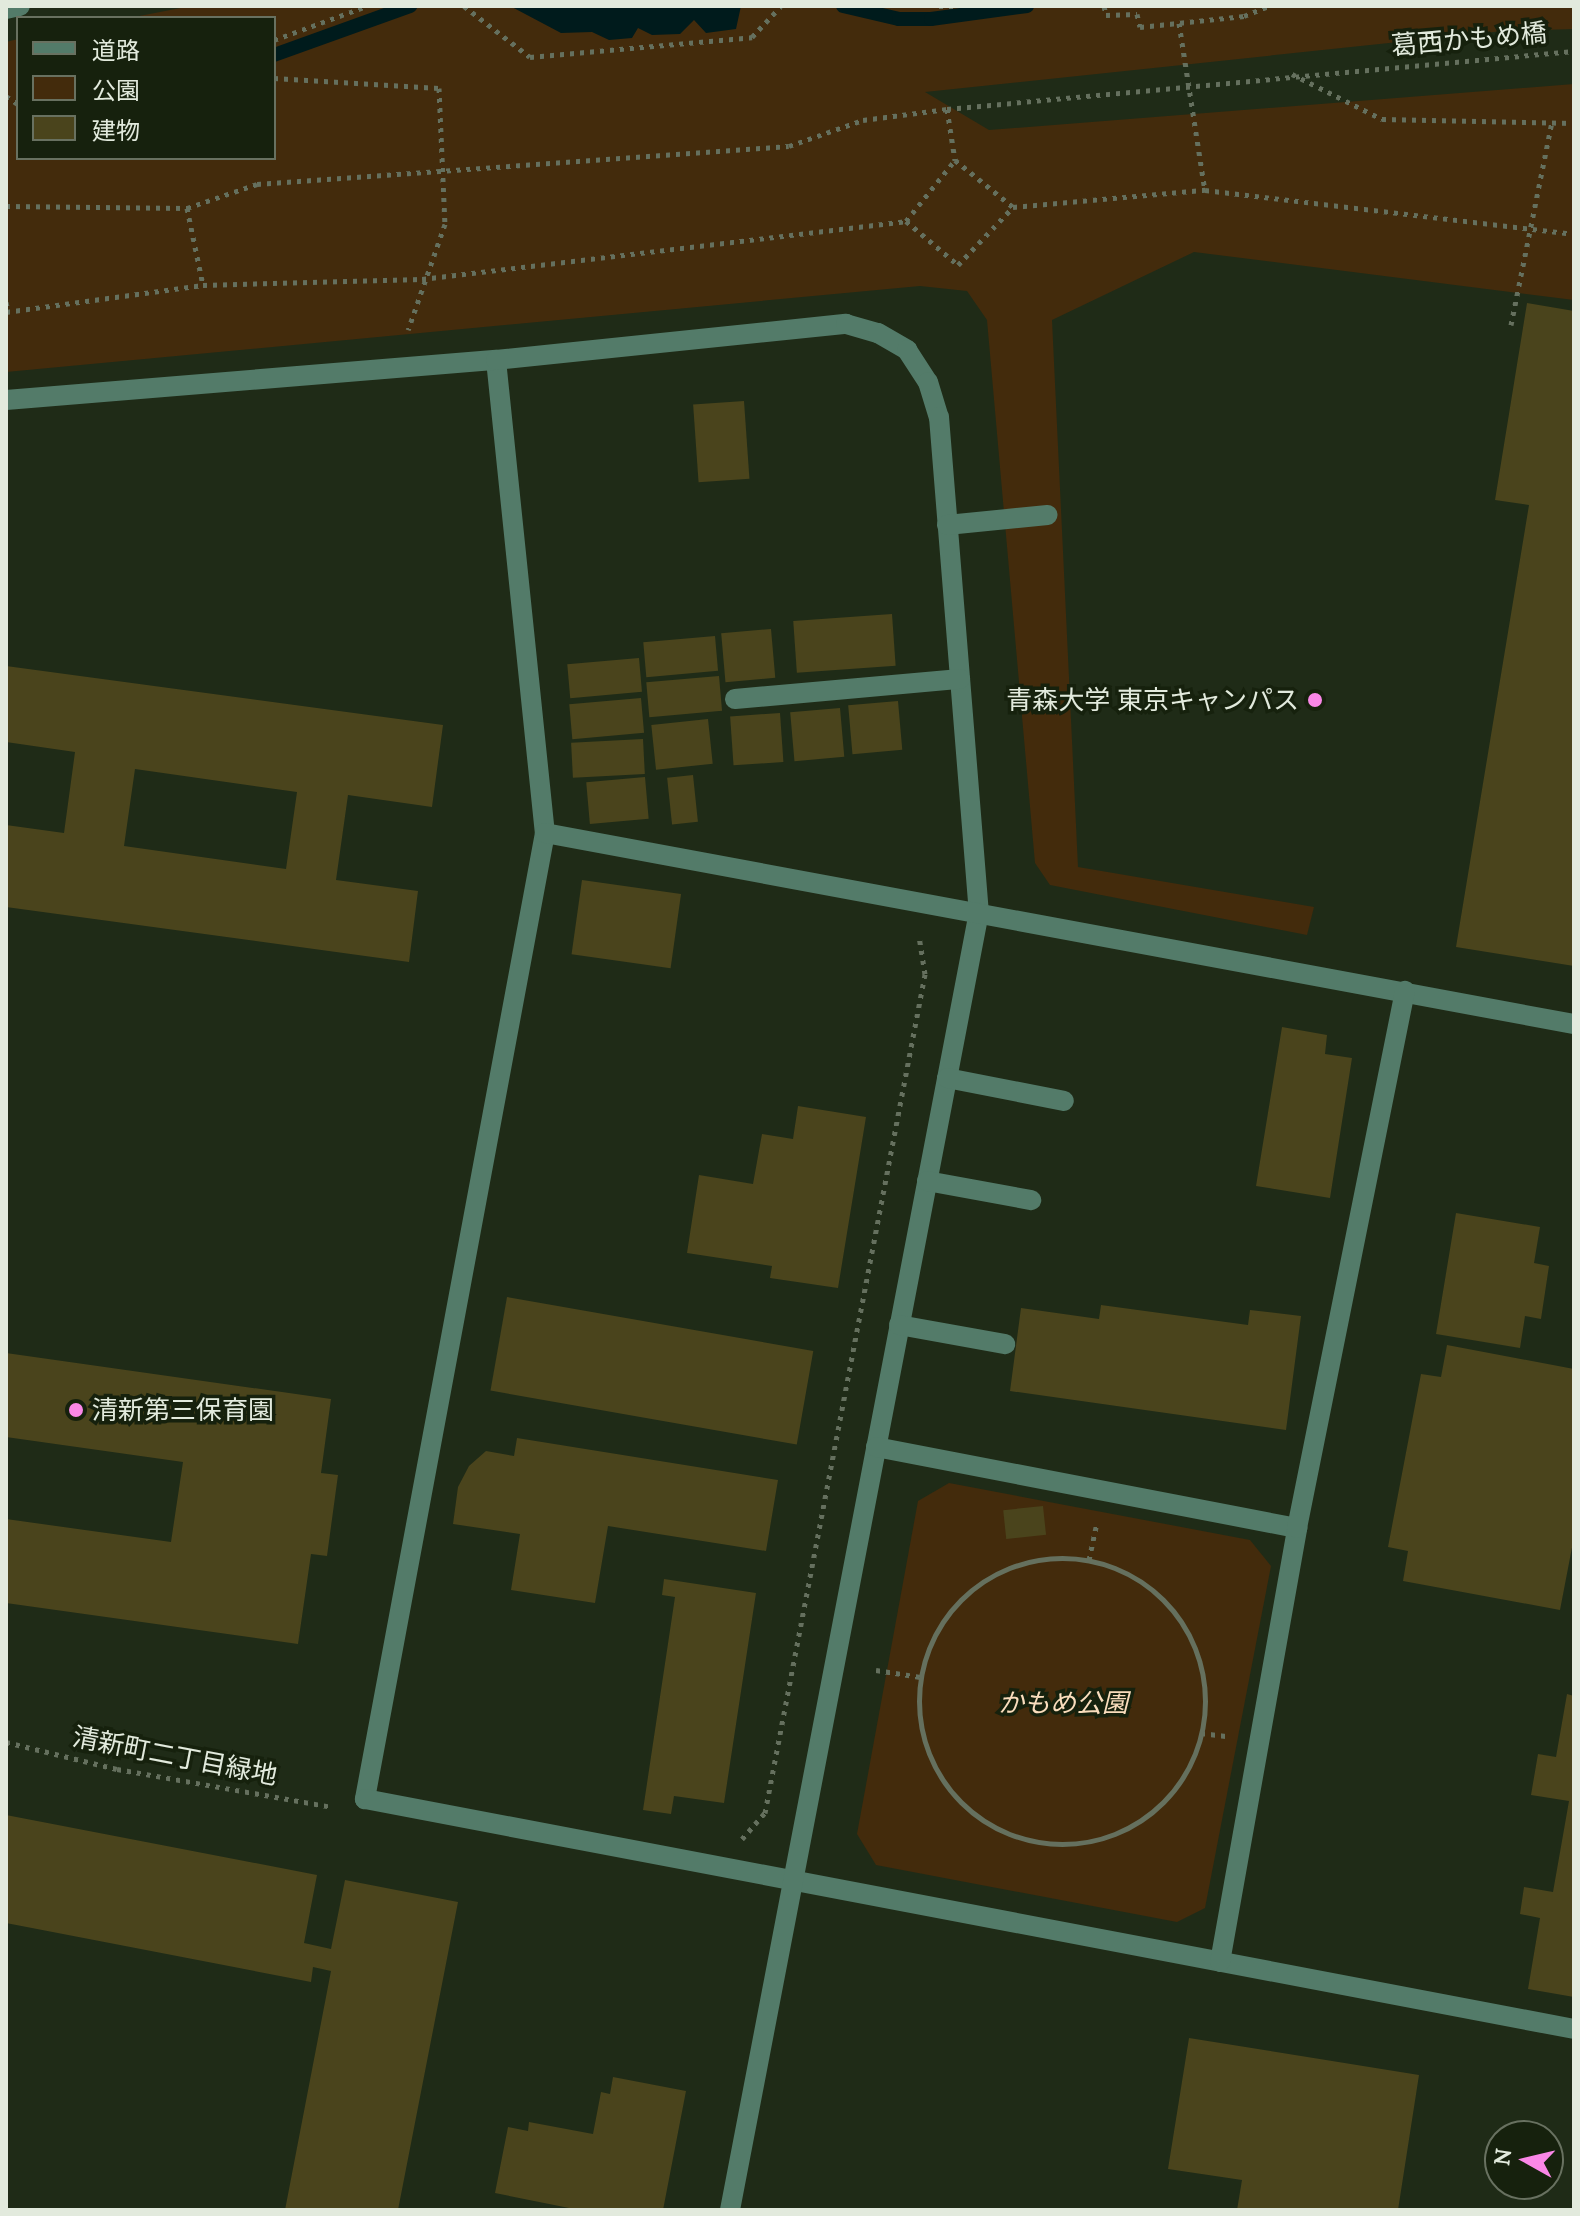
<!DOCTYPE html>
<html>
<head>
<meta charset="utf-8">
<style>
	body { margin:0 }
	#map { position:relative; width:1580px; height:2216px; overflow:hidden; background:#1f2b17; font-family:Lora,"Noto Sans JP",serif }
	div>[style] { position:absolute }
	.green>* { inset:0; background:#432b0c }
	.water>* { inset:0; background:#001b1c }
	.stream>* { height:14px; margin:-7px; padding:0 7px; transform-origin:7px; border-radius:7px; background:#001b1c }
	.building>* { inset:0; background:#4a441c; transform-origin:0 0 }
	.path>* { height:5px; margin-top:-2.5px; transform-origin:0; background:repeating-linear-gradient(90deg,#65705e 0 4px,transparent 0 10px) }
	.path>.ring { margin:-2.5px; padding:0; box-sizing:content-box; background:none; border:5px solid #65705e; border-radius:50% }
	.minor>* { height:20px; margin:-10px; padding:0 10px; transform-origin:10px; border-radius:10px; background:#537b69 }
	.dots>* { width:22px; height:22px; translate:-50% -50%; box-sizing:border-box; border:4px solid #16210d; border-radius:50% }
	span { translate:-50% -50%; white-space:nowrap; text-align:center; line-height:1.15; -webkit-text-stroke:7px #16210d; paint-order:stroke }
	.street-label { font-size:26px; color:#e2eadd }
	.poi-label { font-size:26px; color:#e2eadd }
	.right { translate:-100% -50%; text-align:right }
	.left { translate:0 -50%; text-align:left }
	.park-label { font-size:26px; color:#faddbd; font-style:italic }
	.frame { position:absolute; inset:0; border:8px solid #e2eadd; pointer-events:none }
	.legend { position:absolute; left:16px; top:16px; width:260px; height:144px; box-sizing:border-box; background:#16210d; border:2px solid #687160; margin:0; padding:10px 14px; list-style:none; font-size:24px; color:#e2eadd }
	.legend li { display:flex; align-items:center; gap:16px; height:40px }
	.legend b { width:40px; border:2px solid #687160 }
	.north { position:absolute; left:1484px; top:2120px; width:80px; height:80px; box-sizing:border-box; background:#16210d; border:2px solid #687160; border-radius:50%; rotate:278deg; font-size:22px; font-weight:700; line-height:32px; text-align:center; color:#e2eadd }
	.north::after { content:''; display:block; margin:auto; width:28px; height:36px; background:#fa87e7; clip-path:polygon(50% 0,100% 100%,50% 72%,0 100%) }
</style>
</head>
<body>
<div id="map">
	<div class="green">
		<div style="clip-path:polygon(191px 6px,1574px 6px,1574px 29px,1503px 31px,925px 92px,989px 130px,1574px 84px,1574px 300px,1194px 252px,1052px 320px,1078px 867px,1314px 907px,1307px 935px,1050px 885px,1035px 863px,987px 320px,967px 291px,920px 286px,6px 372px,6px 42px,18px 39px,18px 158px,274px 158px,274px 18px,129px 18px)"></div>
		<div style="clip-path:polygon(949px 1483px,1250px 1540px,1271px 1566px,1205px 1908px,1177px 1922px,876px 1865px,857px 1834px,918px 1501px)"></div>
	</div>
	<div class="water">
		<div style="clip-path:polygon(510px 6px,741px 6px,736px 29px,706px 33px,694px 20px,680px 34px,652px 35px,638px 28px,632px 38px,609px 40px,592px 32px,561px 33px)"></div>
	</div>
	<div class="stream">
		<div style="left:843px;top:6px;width:57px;rotate:13.1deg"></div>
		<div style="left:899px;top:19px;width:32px"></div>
		<div style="left:931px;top:19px;width:97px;rotate:-7.7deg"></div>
		<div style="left:274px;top:55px;width:145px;rotate:-19.8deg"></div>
	</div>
	<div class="building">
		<div style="clip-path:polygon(1527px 303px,1574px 311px,1574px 966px,1456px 947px,1529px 505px,1495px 500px)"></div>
		<div style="left:744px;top:401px;width:78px;height:51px;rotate:86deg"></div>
		<div style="left:892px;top:614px;width:52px;height:99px;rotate:86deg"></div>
		<div style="left:771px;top:629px;width:49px;height:50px;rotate:85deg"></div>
		<div style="left:715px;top:636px;width:35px;height:72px;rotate:85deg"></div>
		<div style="left:639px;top:658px;width:34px;height:72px;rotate:85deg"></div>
		<div style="clip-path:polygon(evenodd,6px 666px,443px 725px,432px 807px,348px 795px,336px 880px,418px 891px,409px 962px,6px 907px,6px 825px,64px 833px,75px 752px,6px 742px,6px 666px,135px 769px,297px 792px,286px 869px,124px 846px,135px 769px)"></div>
		<div style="left:719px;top:676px;width:35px;height:73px;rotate:85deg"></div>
		<div style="left:641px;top:698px;width:35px;height:72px;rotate:85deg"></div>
		<div style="left:898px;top:701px;width:49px;height:50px;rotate:85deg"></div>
		<div style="left:840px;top:708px;width:49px;height:50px;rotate:85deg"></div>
		<div style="left:780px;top:713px;width:49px;height:50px;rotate:86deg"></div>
		<div style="left:708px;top:719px;width:45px;height:57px;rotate:84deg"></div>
		<div style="left:643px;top:739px;width:35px;height:72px;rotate:87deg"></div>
		<div style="left:693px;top:775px;width:47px;height:26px;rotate:84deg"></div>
		<div style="left:645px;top:777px;width:42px;height:59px;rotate:85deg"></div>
		<div style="left:582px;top:880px;width:100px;height:75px;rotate:8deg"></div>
		<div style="clip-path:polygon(1282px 1027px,1327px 1035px,1325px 1054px,1352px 1058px,1330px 1198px,1256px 1186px)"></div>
		<div style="clip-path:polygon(798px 1106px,866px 1117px,838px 1288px,770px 1278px,772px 1266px,687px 1253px,699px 1175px,753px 1184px,762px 1134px,793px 1139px)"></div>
		<div style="clip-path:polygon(1456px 1213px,1540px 1227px,1534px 1263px,1549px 1266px,1541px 1319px,1525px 1316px,1520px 1348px,1436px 1334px)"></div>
		<div style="left:507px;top:1297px;width:311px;height:95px;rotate:10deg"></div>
		<div style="clip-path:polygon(1101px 1305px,1248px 1325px,1250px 1310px,1301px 1316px,1286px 1430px,1010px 1391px,1021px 1308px,1099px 1319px)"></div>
		<div style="clip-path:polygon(1447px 1345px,1574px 1369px,1574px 1537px,1560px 1610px,1403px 1581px,1408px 1551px,1388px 1547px,1421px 1374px,1441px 1377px)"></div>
		<div style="clip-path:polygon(6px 1353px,331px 1399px,321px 1473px,338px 1475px,327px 1556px,311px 1554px,298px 1644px,6px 1603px,6px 1519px,171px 1542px,183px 1462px,6px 1437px)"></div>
		<div style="clip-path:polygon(517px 1438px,778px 1480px,766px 1551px,608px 1526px,595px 1603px,511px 1590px,520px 1534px,453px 1524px,458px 1487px,469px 1466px,486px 1451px,514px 1456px)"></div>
		<div style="left:1043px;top:1506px;width:29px;height:40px;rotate:84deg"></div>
		<div style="clip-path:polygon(664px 1579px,756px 1593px,724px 1803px,674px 1796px,671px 1814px,643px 1810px,675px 1597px,662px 1595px)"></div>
		<div style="clip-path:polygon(1567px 1694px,1574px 1696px,1574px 1997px,1528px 1989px,1540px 1918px,1520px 1914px,1524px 1887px,1553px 1892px,1569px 1801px,1531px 1795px,1538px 1754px,1556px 1757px)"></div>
		<div style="clip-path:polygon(6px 1815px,317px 1875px,304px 1943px,331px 1949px,345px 1880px,458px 1902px,398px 2210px,285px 2210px,331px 1971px,313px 1967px,311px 1982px,6px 1923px)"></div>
		<div style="clip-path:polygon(1189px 2038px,1419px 2075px,1398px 2210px,1237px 2210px,1242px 2180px,1168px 2169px)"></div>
		<div style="clip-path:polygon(613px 2077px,686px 2091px,663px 2210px,579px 2210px,495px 2193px,508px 2127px,528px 2131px,529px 2122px,593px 2134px,601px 2092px,610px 2094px)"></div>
	</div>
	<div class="path">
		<div style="left:464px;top:6px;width:83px;rotate:37.7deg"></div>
		<div style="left:530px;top:57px;width:223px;rotate:-5.1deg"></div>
		<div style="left:752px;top:37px;width:42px;rotate:-46.9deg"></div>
		<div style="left:939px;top:6px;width:15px"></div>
		<div style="left:1104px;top:6px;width:9px;rotate:77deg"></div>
		<div style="left:1106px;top:15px;width:31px;rotate:-2deg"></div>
		<div style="left:1137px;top:14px;width:13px;rotate:77deg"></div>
		<div style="left:1140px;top:27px;width:105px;rotate:-6deg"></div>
		<div style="left:1244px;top:16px;width:27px;rotate:-22deg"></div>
		<div style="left:1179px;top:23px;width:169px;rotate:81.2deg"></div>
		<div style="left:274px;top:40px;width:99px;rotate:-20.1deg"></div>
		<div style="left:1292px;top:74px;width:101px;rotate:26.6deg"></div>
		<div style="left:1382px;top:119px;width:192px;rotate:1.2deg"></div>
		<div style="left:274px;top:78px;width:165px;rotate:3.5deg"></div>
		<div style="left:439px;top:88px;width:136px;rotate:87.5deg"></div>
		<div style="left:445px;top:224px;width:112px;rotate:109.2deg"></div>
		<div style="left:6px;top:96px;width:14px;rotate:34deg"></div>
		<div style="left:947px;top:109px;width:52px;rotate:81.1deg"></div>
		<div style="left:6px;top:206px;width:181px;rotate:0.6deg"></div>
		<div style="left:187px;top:208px;width:74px;rotate:-18.9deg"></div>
		<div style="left:257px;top:184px;width:533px;rotate:-4.09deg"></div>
		<div style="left:789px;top:146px;width:78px;rotate:-19.4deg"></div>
		<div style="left:863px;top:120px;width:85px;rotate:-7.5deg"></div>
		<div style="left:947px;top:109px;width:630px;rotate:-5.29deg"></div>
		<div style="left:187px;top:208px;width:79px;rotate:78.3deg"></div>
		<div style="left:906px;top:221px;width:68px;rotate:40.2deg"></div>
		<div style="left:958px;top:265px;width:79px;rotate:-46.5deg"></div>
		<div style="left:6px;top:302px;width:9px;rotate:77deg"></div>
		<div style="left:6px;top:312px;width:199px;rotate:-7.8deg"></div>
		<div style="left:203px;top:285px;width:219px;rotate:-1.6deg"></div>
		<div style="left:422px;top:279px;width:487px;rotate:-6.8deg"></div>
		<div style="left:906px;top:221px;width:78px;rotate:-51.2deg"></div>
		<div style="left:955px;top:160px;width:75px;rotate:39deg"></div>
		<div style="left:1013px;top:207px;width:193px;rotate:-5.1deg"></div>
		<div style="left:1205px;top:190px;width:372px;rotate:6.8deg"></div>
		<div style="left:1511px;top:325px;width:208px;rotate:-78.6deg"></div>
		<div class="ring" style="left:919px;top:1558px;width:281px;height:281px"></div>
		<div style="left:1089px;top:1560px;width:39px;rotate:-78deg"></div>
		<div style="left:876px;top:1670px;width:45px;rotate:9deg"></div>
		<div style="left:1201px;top:1733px;width:25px;rotate:7deg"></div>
		<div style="left:6px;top:1742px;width:114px;rotate:13.7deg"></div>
		<div style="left:117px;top:1769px;width:218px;rotate:10deg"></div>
		<div style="left:742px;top:1839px;width:35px;rotate:-49deg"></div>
		<div style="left:765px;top:1813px;width:854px;rotate:-79.2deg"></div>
		<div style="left:925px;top:974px;width:37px;rotate:-99deg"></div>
	</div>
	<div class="minor">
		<div style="left:6px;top:9px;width:14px;rotate:-12deg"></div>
		<div style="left:496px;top:360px;width:476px;rotate:84.1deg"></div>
		<div style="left:545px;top:833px;width:983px;rotate:100.56deg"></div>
		<div style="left:365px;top:1799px;width:1231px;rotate:10.77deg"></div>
		<div style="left:6px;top:400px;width:492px;rotate:-4.7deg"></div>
		<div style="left:496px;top:360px;width:352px;rotate:-5.9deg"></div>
		<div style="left:846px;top:324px;width:33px;rotate:16deg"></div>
		<div style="left:878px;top:333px;width:34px;rotate:30deg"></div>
		<div style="left:907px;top:350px;width:38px;rotate:57deg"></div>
		<div style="left:928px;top:382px;width:37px;rotate:73deg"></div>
		<div style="left:939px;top:417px;width:497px;rotate:85.4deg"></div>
		<div style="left:979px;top:912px;width:1322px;rotate:100.86deg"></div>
		<div style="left:947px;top:525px;width:101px;rotate:-5.7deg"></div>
		<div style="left:735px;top:699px;width:226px;rotate:-5.1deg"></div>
		<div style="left:545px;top:833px;width:1047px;rotate:10.52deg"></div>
		<div style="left:947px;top:1078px;width:119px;rotate:11.1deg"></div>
		<div style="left:927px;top:1181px;width:106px;rotate:10.4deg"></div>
		<div style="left:899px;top:1325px;width:108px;rotate:10.2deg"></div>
		<div style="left:876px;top:1447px;width:429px;rotate:10.9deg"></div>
		<div style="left:1220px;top:1962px;width:441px;rotate:-79.9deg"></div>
		<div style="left:1297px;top:1528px;width:548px;rotate:-78.63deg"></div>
	</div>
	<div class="dots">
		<div style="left:1315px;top:700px;background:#fa87e7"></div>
		<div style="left:76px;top:1410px;background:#fa87e7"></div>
	</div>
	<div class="street-label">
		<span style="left:1469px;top:39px;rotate:-5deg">葛西かもめ橋</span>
		<span style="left:175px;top:1756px;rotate:11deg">清新町二丁目緑地</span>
	</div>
	<div class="poi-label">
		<span class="right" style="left:1299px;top:700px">青森大学 東京キャンパス</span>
		<span class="left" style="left:92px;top:1410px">清新第三保育園</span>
	</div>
	<div class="park-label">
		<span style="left:1063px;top:1703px">かもめ公園</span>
	</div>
	<div class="frame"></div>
	<ul class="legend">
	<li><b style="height:10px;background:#537b69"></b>道路</li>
	<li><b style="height:22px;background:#432b0c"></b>公園</li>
	<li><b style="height:22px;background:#4a441c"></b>建物</li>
	</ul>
	<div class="north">N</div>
</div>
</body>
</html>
